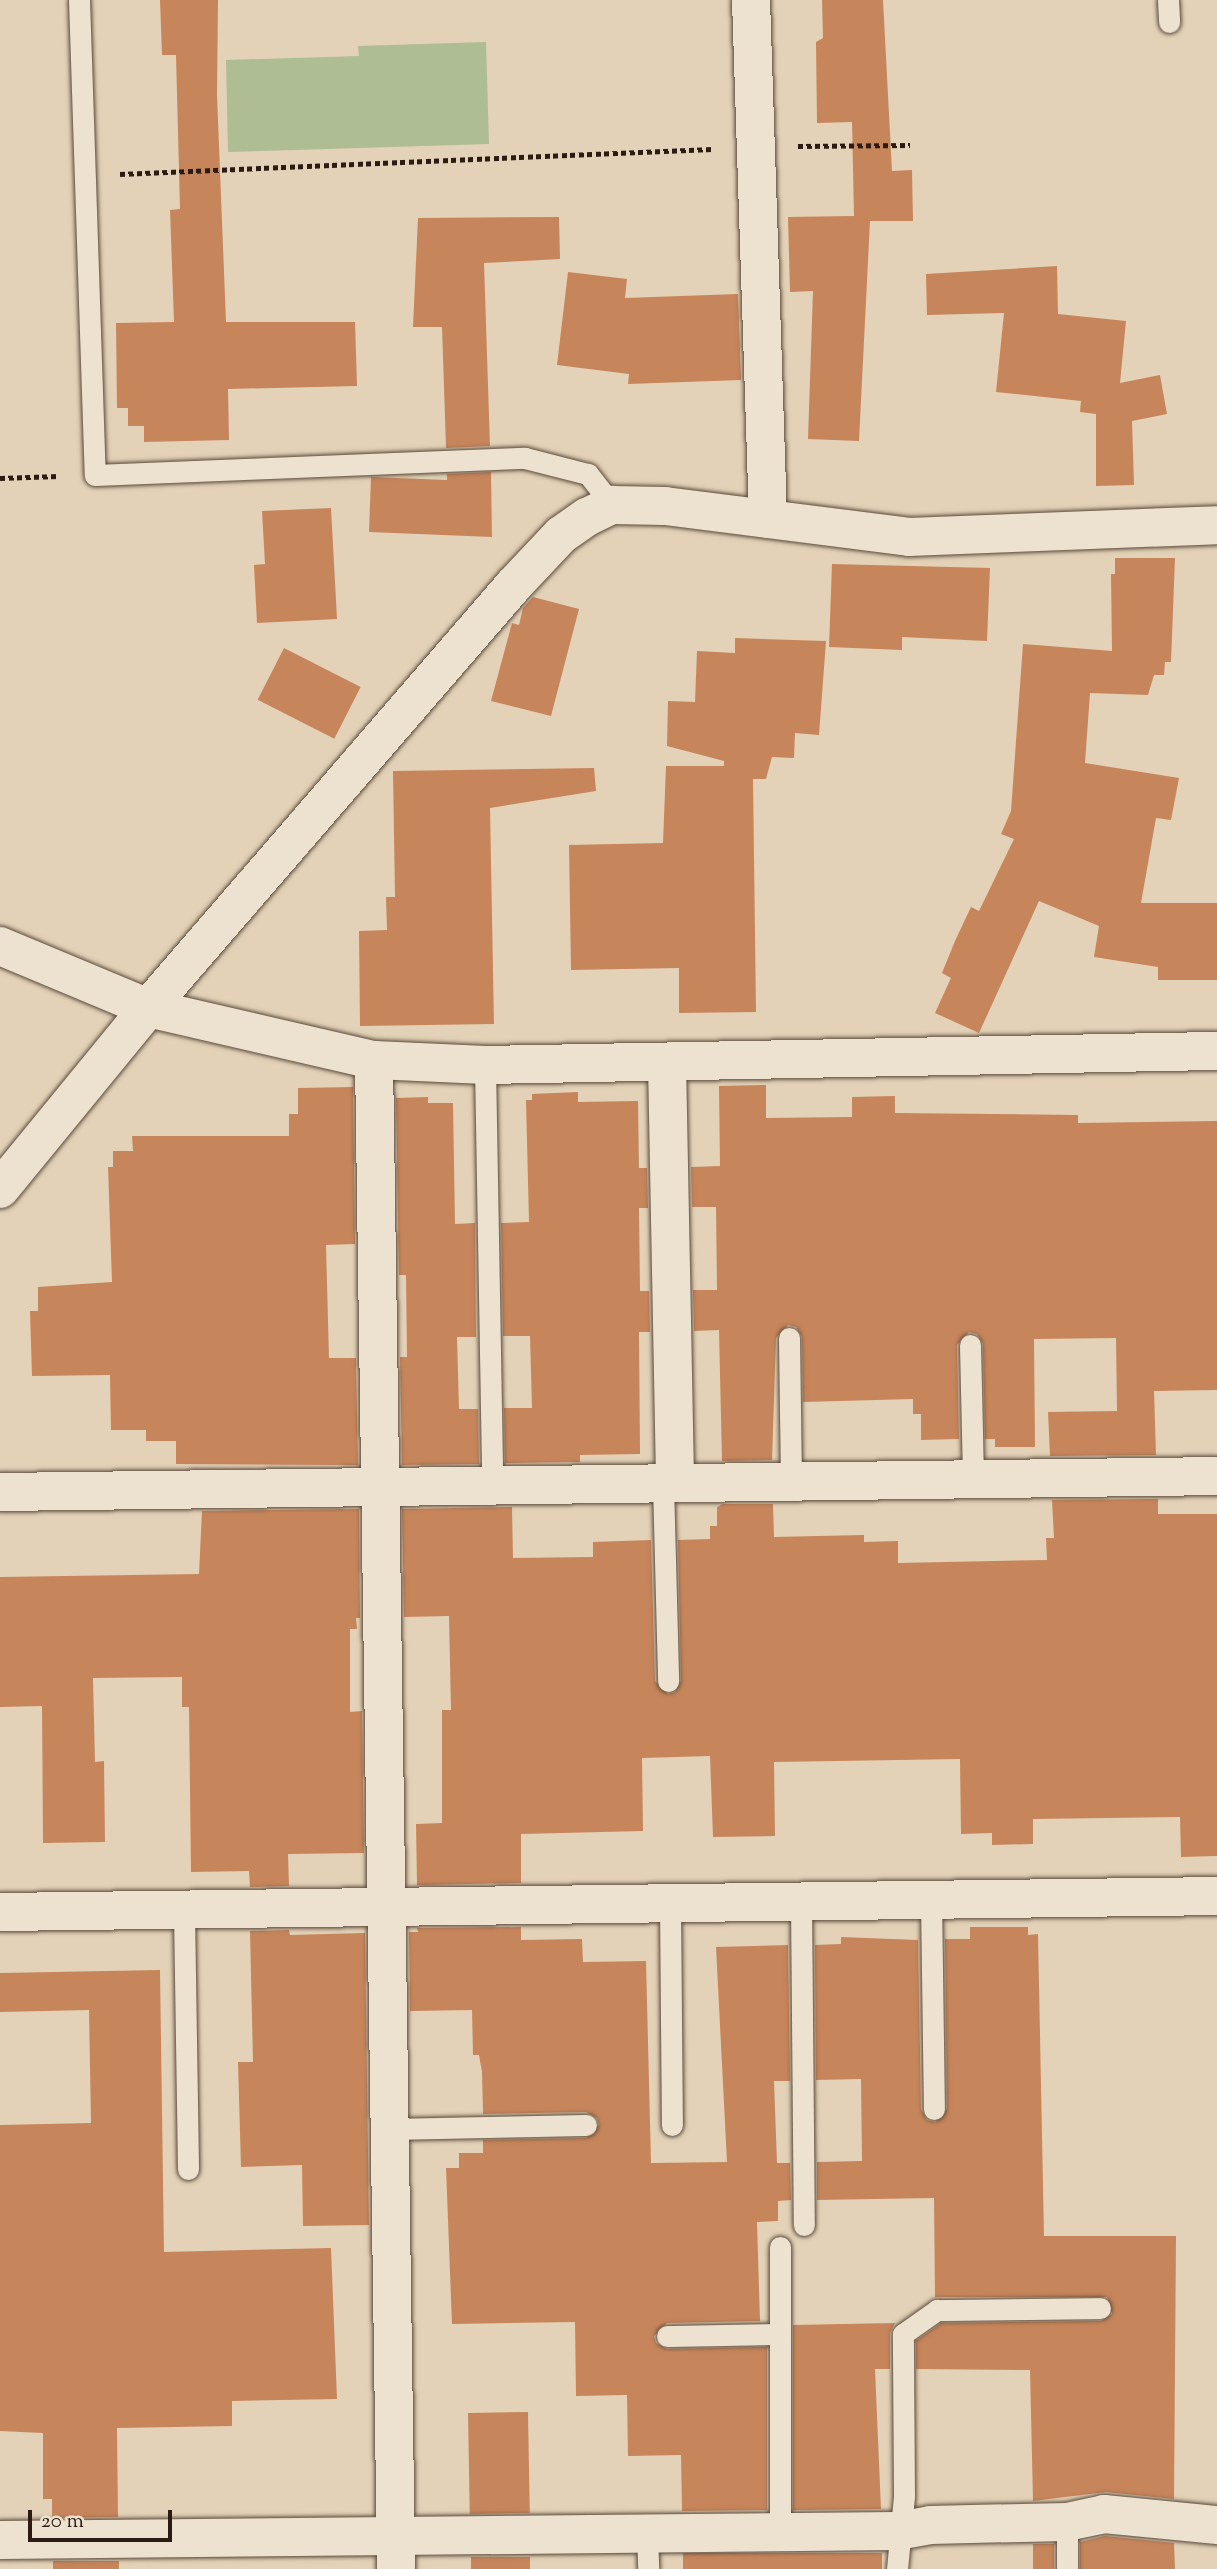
<!DOCTYPE html>
<html>
<head>
<meta charset="utf-8">
<style>
	body { margin:0 }
	#map { position:relative; width:1217px; height:2569px; overflow:hidden; background:#e3d2b7; font-family:"Sorts Mill Goudy",serif }
	div>[style] { position:absolute }
	.green>* { inset:0; background:#aebd93 }
	.building>* { inset:0; background:#c7855b; transform-origin:0 0 }
	.path>* { height:4.5px; margin-top:-2.25px; transform-origin:0; background:repeating-linear-gradient(90deg,#2c1b12 0 5px,transparent 0 8.5px) }
	.roads { filter:drop-shadow(0 0 2px #5a493b) drop-shadow(0 0 2px #5a493b) }
	.service>* { height:21px; margin:-10.5px; padding:0 10.5px; transform-origin:10.5px; border-radius:10.5px; background:#ede2d0 }
	.minor>* { height:38px; margin:-19px; padding:0 19px; transform-origin:19px; border-radius:19px; background:#ede2d0 }
	span { translate:-50% -50%; white-space:nowrap; text-align:center; line-height:1.15; -webkit-text-stroke:5px #ede2d0; paint-order:stroke }
	.scale { position:absolute; left:28px; top:2510px; width:144px; height:32px; box-sizing:border-box; border:4px solid #2c1b12; border-top:0; padding-left:9px; font-size:21px; line-height:24px; white-space:nowrap; color:#2c1b12; -webkit-text-stroke:5px #ede2d0; paint-order:stroke }
</style>
</head>
<body>
<div id="map">
	<div class="green">
		<div style="clip-path:polygon(486px 42px,489px 144px,228px 152px,226px 60px,359px 56px,358px 46px)"></div>
	</div>
	<div class="building">
		<div style="clip-path:polygon(160px 0,218px 0,217px 95px,226px 322px,355px 322px,357px 386px,228px 389px,229px 440px,144px 442px,144px 426px,128px 426px,128px 408px,117px 408px,116px 323px,174px 322px,170px 210px,180px 209px,176px 55px,162px 55px)"></div>
		<div style="clip-path:polygon(822px 0,883px 0,892px 171px,912px 170px,913px 221px,870px 221px,859px 441px,808px 439px,813px 291px,790px 292px,788px 217px,854px 216px,852px 122px,817px 123px,816px 42px,823px 38px)"></div>
		<div style="clip-path:polygon(559px 217px,560px 259px,484px 263px,490px 446px,446px 448px,442px 327px,413px 327px,418px 218px)"></div>
		<div style="clip-path:polygon(1057px 266px,1058px 314px,1126px 321px,1120px 383px,1160px 375px,1167px 414px,1132px 421px,1134px 485px,1096px 486px,1096px 414px,1080px 412px,1081px 401px,996px 392px,1004px 313px,927px 315px,926px 274px)"></div>
		<div style="clip-path:polygon(568px 272px,627px 279px,625px 298px,738px 294px,741px 380px,628px 384px,629px 374px,557px 365px)"></div>
		<div style="clip-path:polygon(491px 472px,492px 537px,369px 532px,371px 477px,447px 480px,447px 474px)"></div>
		<div style="clip-path:polygon(331px 508px,337px 619px,257px 623px,254px 565px,265px 564px,262px 511px)"></div>
		<div style="clip-path:polygon(1115px 558px,1175px 558px,1171px 662px,1165px 662px,1164px 675px,1154px 675px,1148px 695px,1090px 693px,1085px 763px,1179px 778px,1171px 820px,1156px 818px,1141px 903px,1217px 903px,1217px 980px,1158px 980px,1158px 967px,1094px 957px,1099px 926px,1039px 901px,979px 1033px,935px 1013px,951px 978px,942px 973px,955px 941px,971px 907px,979px 911px,1014px 839px,1001px 834px,1011px 811px,1023px 644px,1112px 651px,1111px 574px,1115px 574px)"></div>
		<div style="clip-path:polygon(832px 564px,990px 568px,987px 641px,902px 637px,902px 650px,829px 647px)"></div>
		<div style="clip-path:polygon(533px 597px,579px 609px,551px 716px,491px 701px,512px 623px,519px 625px,523px 608px)"></div>
		<div style="clip-path:polygon(735px 638px,826px 641px,819px 735px,795px 733px,794px 758px,772px 757px,766px 779px,753px 779px,756px 1012px,679px 1013px,679px 968px,571px 970px,569px 845px,663px 843px,666px 766px,724px 766px,724px 761px,667px 746px,668px 701px,695px 702px,697px 651px,735px 653px)"></div>
		<div style="left:284px;top:648px;width:86px;height:58px;rotate:27deg"></div>
		<div style="clip-path:polygon(594px 768px,596px 791px,490px 808px,494px 1024px,360px 1026px,359px 931px,387px 930px,386px 897px,395px 897px,393px 771px)"></div>
		<div style="clip-path:polygon(766px 1085px,766px 1118px,852px 1117px,852px 1097px,895px 1096px,895px 1113px,1078px 1115px,1078px 1123px,1217px 1121px,1217px 1390px,1154px 1391px,1156px 1455px,1050px 1456px,1048px 1412px,1117px 1411px,1116px 1338px,1034px 1339px,1035px 1447px,995px 1447px,995px 1439px,985px 1439px,983px 1344px,977px 1334px,969px 1332px,957px 1345px,959px 1439px,921px 1440px,921px 1414px,913px 1414px,913px 1399px,803px 1402px,802px 1337px,796px 1327px,788px 1325px,776px 1338px,772px 1460px,722px 1461px,719px 1330px,694px 1331px,693px 1290px,717px 1290px,716px 1207px,692px 1207px,691px 1167px,720px 1166px,719px 1086px)"></div>
		<div style="clip-path:polygon(353px 1087px,355px 1244px,326px 1245px,329px 1358px,356px 1358px,358px 1465px,176px 1464px,176px 1441px,146px 1441px,146px 1430px,111px 1430px,110px 1375px,32px 1376px,30px 1311px,38px 1311px,38px 1287px,112px 1282px,108px 1167px,113px 1167px,113px 1151px,133px 1151px,132px 1136px,289px 1136px,289px 1114px,298px 1114px,298px 1088px)"></div>
		<div style="clip-path:polygon(578px 1092px,578px 1102px,638px 1101px,639px 1168px,647px 1168px,648px 1208px,639px 1208px,640px 1291px,649px 1291px,650px 1332px,639px 1332px,640px 1454px,580px 1455px,580px 1462px,505px 1463px,504px 1408px,532px 1408px,530px 1336px,503px 1336px,501px 1223px,529px 1222px,526px 1100px,532px 1100px,532px 1094px)"></div>
		<div style="clip-path:polygon(428px 1097px,428px 1103px,453px 1103px,455px 1224px,475px 1223px,476px 1337px,457px 1337px,459px 1409px,478px 1409px,479px 1464px,402px 1465px,400px 1357px,407px 1357px,406px 1275px,399px 1275px,396px 1098px)"></div>
		<div style="clip-path:polygon(1158px 1499px,1158px 1514px,1217px 1514px,1217px 1856px,1181px 1857px,1180px 1817px,1033px 1819px,1033px 1844px,992px 1845px,992px 1833px,961px 1834px,960px 1759px,774px 1762px,775px 1836px,713px 1837px,710px 1756px,642px 1758px,643px 1831px,521px 1834px,521px 1883px,417px 1885px,416px 1824px,442px 1823px,442px 1710px,451px 1710px,449px 1616px,404px 1617px,402px 1509px,512px 1507px,513px 1558px,593px 1557px,593px 1542px,651px 1540px,655px 1681px,668px 1694px,675px 1692px,681px 1681px,678px 1540px,710px 1539px,710px 1526px,717px 1526px,717px 1507px,723px 1504px,773px 1504px,774px 1537px,864px 1535px,864px 1542px,898px 1541px,898px 1563px,1047px 1560px,1046px 1538px,1054px 1538px,1052px 1500px)"></div>
		<div style="clip-path:polygon(359px 1509px,360px 1618px,356px 1618px,357px 1629px,350px 1629px,350px 1712px,362px 1711px,364px 1853px,288px 1854px,289px 1886px,250px 1887px,249px 1871px,191px 1872px,189px 1707px,182px 1707px,182px 1677px,93px 1678px,95px 1762px,104px 1761px,105px 1842px,43px 1843px,42px 1706px,0 1707px,0 1577px,199px 1574px,202px 1511px)"></div>
		<div style="clip-path:polygon(521px 1927px,521px 1940px,582px 1939px,583px 1962px,646px 1961px,651px 2163px,727px 2162px,716px 1947px,788px 1945px,790px 2081px,774px 2081px,777px 2163px,790px 2163px,791px 2200px,778px 2201px,778px 2221px,757px 2222px,760px 2321px,667px 2323px,654px 2336px,656px 2343px,667px 2349px,767px 2347px,767px 2510px,682px 2511px,681px 2455px,628px 2456px,627px 2395px,576px 2396px,575px 2322px,452px 2324px,446px 2168px,459px 2168px,459px 2153px,483px 2153px,483px 2140px,586px 2138px,599px 2125px,597px 2118px,586px 2112px,483px 2114px,482px 2072px,479px 2055px,473px 2055px,472px 2010px,410px 2011px,409px 1932px,418px 1932px,417px 1928px)"></div>
		<div style="clip-path:polygon(970px 1927px,1028px 1927px,1028px 1935px,1038px 1934px,1044px 2236px,1176px 2236px,1174px 2499px,1106px 2492px,1033px 2501px,1030px 2370px,916px 2369px,916px 2341px,941px 2323px,1101px 2321px,1112px 2314px,1107px 2297px,935px 2297px,934px 2198px,817px 2200px,817px 2162px,862px 2161px,861px 2079px,816px 2080px,815px 1945px,841px 1944px,841px 1937px,918px 1940px,921px 2109px,927px 2120px,935px 2122px,947px 2109px,945px 1939px,970px 1939px)"></div>
		<div style="clip-path:polygon(289px 1930px,290px 1935px,365px 1933px,369px 2225px,303px 2226px,302px 2165px,241px 2167px,238px 2062px,253px 2062px,250px 1931px)"></div>
		<div style="clip-path:polygon(160px 1970px,164px 2252px,331px 2248px,337px 2399px,232px 2401px,232px 2426px,117px 2428px,118px 2517px,52px 2518px,52px 2499px,43px 2499px,43px 2433px,0 2431px,0 2125px,91px 2123px,89px 2010px,0 2012px,0 1973px)"></div>
		<div style="clip-path:polygon(895px 2323px,890px 2333px,890px 2369px,875px 2369px,881px 2509px,793px 2510px,793px 2325px)"></div>
		<div style="left:528px;top:2412px;width:101px;height:60px;rotate:89deg"></div>
		<div style="clip-path:polygon(1105px 2536px,1174px 2543px,1175px 2569px,1080px 2569px,1080px 2542px)"></div>
		<div style="left:1054px;top:2544px;width:25px;height:21px;rotate:90deg"></div>
		<div style="left:882px;top:2553px;width:16px;height:199px;rotate:90deg"></div>
		<div style="left:471px;top:2557px;width:59px;height:12px"></div>
		<div style="left:53px;top:2561px;width:66px;height:8px"></div>
	</div>
	<div class="path">
		<div style="left:798px;top:146px;width:112px;rotate:-0.5deg"></div>
		<div style="left:120px;top:174px;width:593px;rotate:-2.42deg"></div>
		<div style="left:0;top:478px;width:59px;rotate:-1.9deg"></div>
	</div>
	<div class="roads">
		<div class="service">
			<div style="left:79px;top:0;width:475px;rotate:88.1deg"></div>
			<div style="left:95px;top:475px;width:430px;rotate:-2.3deg"></div>
			<div style="left:525px;top:458px;width:65px;rotate:14.3deg"></div>
			<div style="left:588px;top:474px;width:39px;rotate:52deg"></div>
			<div style="left:1168px;top:0;width:22px;rotate:87deg"></div>
			<div style="left:485px;top:1065px;width:421px;rotate:89deg"></div>
			<div style="left:789px;top:1338px;width:144px;rotate:89.2deg"></div>
			<div style="left:970px;top:1345px;width:134px;rotate:88.7deg"></div>
			<div style="left:663px;top:1484px;width:197px;rotate:88.5deg"></div>
			<div style="left:931px;top:1899px;width:210px;rotate:89.2deg"></div>
			<div style="left:801px;top:1902px;width:323px;rotate:89.5deg"></div>
			<div style="left:670px;top:1904px;width:221px;rotate:89.5deg"></div>
			<div style="left:184px;top:1912px;width:257px;rotate:89.1deg"></div>
			<div style="left:388px;top:2129px;width:198px;rotate:-1.2deg"></div>
			<div style="left:780px;top:2247px;width:285px;rotate:90deg"></div>
			<div style="left:667px;top:2336px;width:113px;rotate:-1deg"></div>
			<div style="left:1067px;top:2522px;width:47px;rotate:90deg"></div>
			<div style="left:647px;top:2533px;width:36px;rotate:88deg"></div>
			<div style="left:897px;top:2569px;width:73px;rotate:-84.5deg"></div>
			<div style="left:904px;top:2496px;width:162px;rotate:-90.4deg"></div>
			<div style="left:903px;top:2334px;width:42px;rotate:-35.2deg"></div>
			<div style="left:937px;top:2310px;width:163px;rotate:-0.7deg"></div>
		</div>
		<div class="minor">
			<div style="left:751px;top:0;width:519px;rotate:88.12deg"></div>
			<div style="left:0;top:946px;width:160px;rotate:22.7deg"></div>
			<div style="left:148px;top:1008px;width:232px;rotate:13deg"></div>
			<div style="left:374px;top:1060px;width:111px;rotate:2.6deg"></div>
			<div style="left:485px;top:1065px;width:732px;rotate:-1.1deg"></div>
			<div style="left:374px;top:1060px;width:1509px;rotate:89.16deg"></div>
			<div style="left:667px;top:1062px;width:421px;rotate:88.9deg"></div>
			<div style="left:0;top:1189px;width:234px;rotate:-50.7deg"></div>
			<div style="left:148px;top:1008px;width:558px;rotate:-49.14deg"></div>
			<div style="left:513px;top:586px;width:70px;rotate:-46.7deg"></div>
			<div style="left:561px;top:535px;width:32px;rotate:-35deg"></div>
			<div style="left:587px;top:517px;width:28px;rotate:-26deg"></div>
			<div style="left:612px;top:505px;width:53px;rotate:1.1deg"></div>
			<div style="left:665px;top:506px;width:246px;rotate:7.2deg"></div>
			<div style="left:909px;top:537px;width:308px;rotate:-2.2deg"></div>
			<div style="left:0;top:1492px;width:1217px;rotate:-0.75deg"></div>
			<div style="left:0;top:1912px;width:1217px;rotate:-0.75deg"></div>
			<div style="left:0;top:2540px;width:897px;rotate:-0.57deg"></div>
			<div style="left:897px;top:2531px;width:34px;rotate:-10deg"></div>
			<div style="left:930px;top:2525px;width:137px;rotate:-1.3deg"></div>
			<div style="left:1067px;top:2522px;width:38px;rotate:-12deg"></div>
			<div style="left:1104px;top:2514px;width:114px;rotate:5.6deg"></div>
		</div>
	</div>
	<div class="scale">20 m</div>
</div>
</body>
</html>
